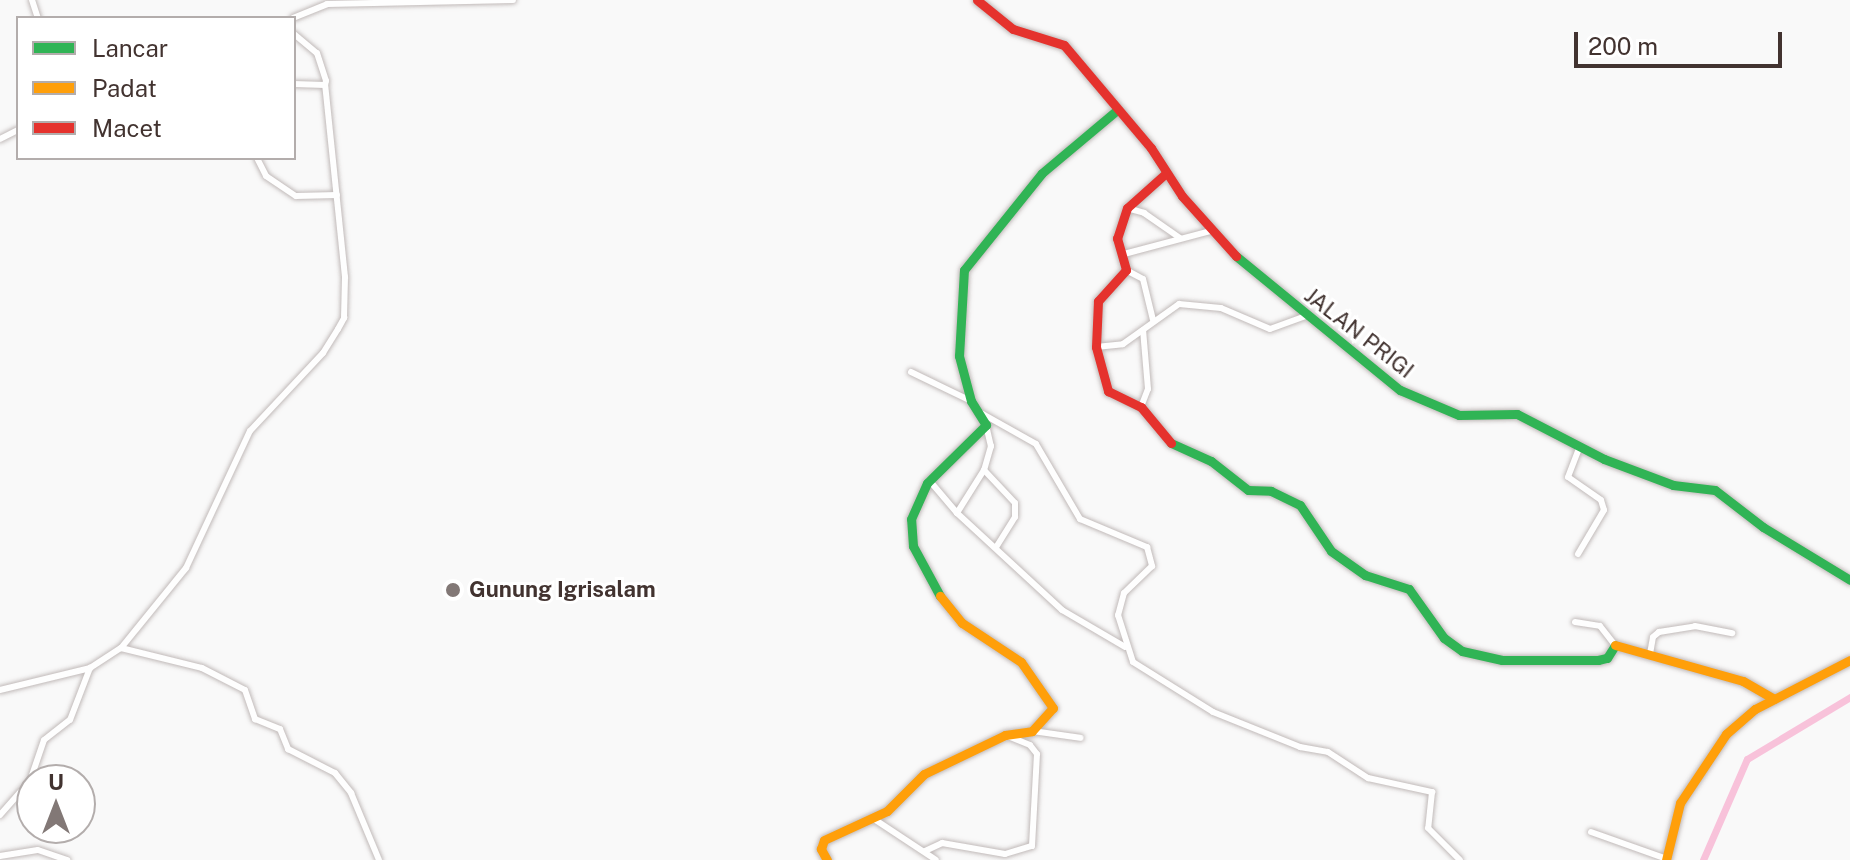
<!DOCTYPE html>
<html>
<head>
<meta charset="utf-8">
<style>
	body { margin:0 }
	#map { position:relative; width:1850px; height:860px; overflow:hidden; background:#f9f9f9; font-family:"Public Sans",sans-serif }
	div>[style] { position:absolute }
	.canal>* { height:7px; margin:-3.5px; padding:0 3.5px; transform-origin:3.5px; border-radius:3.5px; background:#f8c2da }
	.roads { filter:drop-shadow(0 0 2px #c1bab9) drop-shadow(0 0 2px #c1bab9) }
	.street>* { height:6px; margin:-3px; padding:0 3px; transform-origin:3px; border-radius:3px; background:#fefefe }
	.fast>* { height:9px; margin:-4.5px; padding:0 4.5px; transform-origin:4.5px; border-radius:4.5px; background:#30b455 }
	.slow>* { height:9px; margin:-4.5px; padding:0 4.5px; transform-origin:4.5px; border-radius:4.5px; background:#ff9f0a }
	.jam>* { height:9px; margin:-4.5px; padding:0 4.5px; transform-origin:4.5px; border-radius:4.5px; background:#e5322d }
	.dots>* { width:22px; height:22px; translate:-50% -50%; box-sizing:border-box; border:4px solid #fff; border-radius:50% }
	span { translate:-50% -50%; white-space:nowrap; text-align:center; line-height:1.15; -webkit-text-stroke:6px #fff; paint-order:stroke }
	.street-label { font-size:22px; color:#423330 }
	.poi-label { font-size:22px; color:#423330; font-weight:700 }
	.left { translate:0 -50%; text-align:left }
	.legend { position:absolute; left:16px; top:16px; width:280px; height:144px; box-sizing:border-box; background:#fff; border:2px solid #b3adac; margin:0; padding:10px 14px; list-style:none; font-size:24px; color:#423330 }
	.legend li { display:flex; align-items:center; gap:16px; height:40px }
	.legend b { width:40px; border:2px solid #b3adac }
	.north { position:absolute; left:16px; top:764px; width:80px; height:80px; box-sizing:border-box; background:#fff; border:2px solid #b3adac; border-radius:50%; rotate:0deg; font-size:22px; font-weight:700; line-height:32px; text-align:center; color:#423330 }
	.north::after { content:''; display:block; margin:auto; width:28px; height:36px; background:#827876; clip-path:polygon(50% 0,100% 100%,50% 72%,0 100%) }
	.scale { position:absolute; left:1574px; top:32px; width:208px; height:36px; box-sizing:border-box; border:4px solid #423330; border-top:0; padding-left:10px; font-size:24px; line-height:28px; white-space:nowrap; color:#423330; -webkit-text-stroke:6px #fff; paint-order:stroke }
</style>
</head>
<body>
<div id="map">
	<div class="canal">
		<div style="left:1703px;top:860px;width:110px;rotate:-66.5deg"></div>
		<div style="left:1747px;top:759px;width:120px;rotate:-31deg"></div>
	</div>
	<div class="roads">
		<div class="street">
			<div style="left:32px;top:0;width:19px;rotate:72deg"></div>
			<div style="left:293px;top:18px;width:37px;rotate:-22deg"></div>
			<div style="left:327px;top:4px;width:186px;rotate:-1.2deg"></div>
			<div style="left:294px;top:34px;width:30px;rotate:40deg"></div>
			<div style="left:317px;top:53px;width:29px;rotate:72deg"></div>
			<div style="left:326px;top:81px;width:4px;rotate:104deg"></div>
			<div style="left:325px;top:85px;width:31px;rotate:-178deg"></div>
			<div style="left:0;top:139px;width:20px;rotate:-27deg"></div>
			<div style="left:257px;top:158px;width:20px;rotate:63deg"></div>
			<div style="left:266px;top:176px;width:36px;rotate:34deg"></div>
			<div style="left:296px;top:196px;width:41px;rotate:-1.4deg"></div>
			<div style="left:1127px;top:208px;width:18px;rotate:16deg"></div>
			<div style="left:1144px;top:213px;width:44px;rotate:34.8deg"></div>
			<div style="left:1124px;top:254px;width:93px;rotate:-14.9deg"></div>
			<div style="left:1126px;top:270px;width:19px;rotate:28deg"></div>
			<div style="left:1143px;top:279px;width:42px;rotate:76.3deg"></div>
			<div style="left:1096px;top:347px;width:27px;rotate:-6deg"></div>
			<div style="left:1123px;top:344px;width:69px;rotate:-35.5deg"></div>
			<div style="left:1179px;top:304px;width:42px;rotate:5.4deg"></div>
			<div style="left:1221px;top:308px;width:53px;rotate:23.2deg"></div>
			<div style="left:1270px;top:329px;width:38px;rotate:-20deg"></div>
			<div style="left:911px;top:372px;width:67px;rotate:25.8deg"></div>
			<div style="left:1141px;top:407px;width:19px;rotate:-69deg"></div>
			<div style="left:1148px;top:389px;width:59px;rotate:-94.8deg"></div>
			<div style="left:981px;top:413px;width:63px;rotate:29.4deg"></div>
			<div style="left:1036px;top:444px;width:87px;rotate:59.6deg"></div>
			<div style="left:1080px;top:519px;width:73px;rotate:22.7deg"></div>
			<div style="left:1147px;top:547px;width:20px;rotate:75deg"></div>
			<div style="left:1152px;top:566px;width:39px;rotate:136deg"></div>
			<div style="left:1124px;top:593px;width:23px;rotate:105deg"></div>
			<div style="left:1118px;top:615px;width:49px;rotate:72.3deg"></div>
			<div style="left:1133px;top:662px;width:94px;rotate:32deg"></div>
			<div style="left:1213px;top:712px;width:94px;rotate:21.9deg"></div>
			<div style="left:1300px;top:747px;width:28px;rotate:10deg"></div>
			<div style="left:1328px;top:752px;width:48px;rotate:33deg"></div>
			<div style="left:1368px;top:778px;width:66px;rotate:12.3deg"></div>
			<div style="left:1432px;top:792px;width:36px;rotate:96deg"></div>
			<div style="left:1428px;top:828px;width:45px;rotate:45deg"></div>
			<div style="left:986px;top:425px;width:22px;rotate:77deg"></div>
			<div style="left:991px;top:446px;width:25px;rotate:106deg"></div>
			<div style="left:984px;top:470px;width:51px;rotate:122.1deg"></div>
			<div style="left:957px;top:513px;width:143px;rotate:42.7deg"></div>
			<div style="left:1062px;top:610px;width:73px;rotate:30.4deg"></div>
			<div style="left:984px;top:470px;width:45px;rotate:46.8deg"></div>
			<div style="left:1015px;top:503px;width:14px;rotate:90deg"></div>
			<div style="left:1015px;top:517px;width:36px;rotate:122deg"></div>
			<div style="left:929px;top:480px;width:43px;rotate:49.7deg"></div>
			<div style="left:1578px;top:554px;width:51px;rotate:-59.4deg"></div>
			<div style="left:1604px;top:510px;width:10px;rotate:-107deg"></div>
			<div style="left:1601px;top:500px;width:40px;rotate:-145.1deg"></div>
			<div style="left:1568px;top:477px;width:31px;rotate:-69deg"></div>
			<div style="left:1575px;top:622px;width:25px;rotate:9deg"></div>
			<div style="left:1600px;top:626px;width:24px;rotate:52deg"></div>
			<div style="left:121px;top:648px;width:83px;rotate:13.9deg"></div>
			<div style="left:202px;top:668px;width:48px;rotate:27.1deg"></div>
			<div style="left:245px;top:690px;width:31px;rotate:71deg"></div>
			<div style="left:255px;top:719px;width:27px;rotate:22deg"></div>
			<div style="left:280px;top:729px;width:22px;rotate:68deg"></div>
			<div style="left:288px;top:749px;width:53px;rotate:27.1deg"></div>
			<div style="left:335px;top:773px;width:26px;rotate:51deg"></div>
			<div style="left:351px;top:793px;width:73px;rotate:67.3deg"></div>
			<div style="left:1650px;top:654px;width:17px;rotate:-80deg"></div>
			<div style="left:1653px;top:637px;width:8px;rotate:-40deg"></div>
			<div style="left:1659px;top:632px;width:36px;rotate:-9deg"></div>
			<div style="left:1695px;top:626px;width:38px;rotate:11deg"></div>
			<div style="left:0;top:690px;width:93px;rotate:-13.7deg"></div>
			<div style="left:90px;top:668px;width:37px;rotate:-33deg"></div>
			<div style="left:121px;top:648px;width:103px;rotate:-50.9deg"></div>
			<div style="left:186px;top:568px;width:151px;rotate:-65deg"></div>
			<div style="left:250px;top:431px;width:107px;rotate:-46.9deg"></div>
			<div style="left:323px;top:353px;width:28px;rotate:-58deg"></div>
			<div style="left:338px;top:329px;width:13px;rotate:-61deg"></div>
			<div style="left:344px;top:318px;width:41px;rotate:-88.6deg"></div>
			<div style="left:345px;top:277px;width:193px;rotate:-95.9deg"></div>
			<div style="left:1032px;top:731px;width:49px;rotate:8.1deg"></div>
			<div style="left:0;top:815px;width:45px;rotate:-48.6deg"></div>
			<div style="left:30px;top:781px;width:43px;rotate:-71.1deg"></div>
			<div style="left:44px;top:740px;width:33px;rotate:-38deg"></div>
			<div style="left:70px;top:720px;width:56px;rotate:-69deg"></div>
			<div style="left:874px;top:819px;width:74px;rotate:33.5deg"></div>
			<div style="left:1591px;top:832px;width:81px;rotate:19.6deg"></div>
			<div style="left:925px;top:851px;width:19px;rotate:-25deg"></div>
			<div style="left:942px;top:843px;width:64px;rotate:9.9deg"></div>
			<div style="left:1005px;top:854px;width:28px;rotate:-17deg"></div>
			<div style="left:1032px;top:846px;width:92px;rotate:-86.9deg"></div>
			<div style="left:1037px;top:754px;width:11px;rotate:-128deg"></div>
			<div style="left:1030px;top:745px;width:24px;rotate:-158deg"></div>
			<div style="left:0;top:856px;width:38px;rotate:-9deg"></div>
			<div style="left:38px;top:850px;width:31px;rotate:19deg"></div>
		</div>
		<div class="fast">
			<div style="left:1236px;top:256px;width:212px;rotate:39.3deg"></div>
			<div style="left:1400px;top:390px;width:64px;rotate:23deg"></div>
			<div style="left:1459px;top:415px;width:58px;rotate:-1deg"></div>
			<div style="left:1517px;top:414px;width:98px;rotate:27.3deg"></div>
			<div style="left:1604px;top:459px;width:74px;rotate:20.6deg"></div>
			<div style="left:1673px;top:485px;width:42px;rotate:6.8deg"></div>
			<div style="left:1715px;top:490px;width:61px;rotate:37.6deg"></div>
			<div style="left:1763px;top:527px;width:102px;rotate:31.3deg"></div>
			<div style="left:1171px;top:443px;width:44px;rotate:24.2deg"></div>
			<div style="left:1211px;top:461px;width:47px;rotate:38.1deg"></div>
			<div style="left:1248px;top:490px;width:23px;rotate:2deg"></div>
			<div style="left:1271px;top:491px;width:32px;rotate:26deg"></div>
			<div style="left:1300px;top:505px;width:55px;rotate:56deg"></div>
			<div style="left:1331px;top:551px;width:42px;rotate:35.2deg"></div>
			<div style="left:1365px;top:575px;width:46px;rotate:17.7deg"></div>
			<div style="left:1409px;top:589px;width:60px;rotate:54.5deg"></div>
			<div style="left:1444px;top:638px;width:22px;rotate:36deg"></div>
			<div style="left:1462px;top:651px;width:41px;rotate:12.7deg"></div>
			<div style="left:1502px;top:660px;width:96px"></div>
			<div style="left:1598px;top:660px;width:9px;rotate:-13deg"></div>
			<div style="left:1607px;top:658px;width:15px;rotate:-58deg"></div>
			<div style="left:940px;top:596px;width:57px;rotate:-118.4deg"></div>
			<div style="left:913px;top:546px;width:27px;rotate:-94deg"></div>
			<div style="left:911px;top:519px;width:39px;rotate:-66deg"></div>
			<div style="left:927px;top:483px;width:83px;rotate:-44.5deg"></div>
			<div style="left:986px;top:425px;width:28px;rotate:-122deg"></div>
			<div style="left:971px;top:401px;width:47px;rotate:-104.9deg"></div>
			<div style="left:959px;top:356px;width:86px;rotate:-86.7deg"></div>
			<div style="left:964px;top:270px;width:124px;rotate:-51.2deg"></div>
			<div style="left:1042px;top:173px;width:97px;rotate:-40deg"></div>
		</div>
		<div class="slow">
			<div style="left:1615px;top:645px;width:133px;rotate:15.7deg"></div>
			<div style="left:1743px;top:681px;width:36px;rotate:30deg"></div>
			<div style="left:827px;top:860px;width:13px;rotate:-119deg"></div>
			<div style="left:821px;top:849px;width:9px;rotate:-72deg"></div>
			<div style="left:824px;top:840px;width:69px;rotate:-24.7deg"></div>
			<div style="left:887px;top:811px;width:52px;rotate:-45deg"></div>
			<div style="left:924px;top:774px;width:90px;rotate:-25.7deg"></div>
			<div style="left:1005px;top:735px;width:27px;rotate:-8deg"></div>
			<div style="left:1032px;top:731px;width:31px;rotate:-48deg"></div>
			<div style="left:1053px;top:708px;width:56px;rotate:-124.8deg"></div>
			<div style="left:1021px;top:662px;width:71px;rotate:-146.5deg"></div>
			<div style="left:962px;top:623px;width:35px;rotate:-129deg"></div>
			<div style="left:1666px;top:860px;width:59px;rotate:-76.2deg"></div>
			<div style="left:1680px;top:803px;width:83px;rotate:-56.3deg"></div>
			<div style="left:1726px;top:734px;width:38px;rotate:-41deg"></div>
			<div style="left:1755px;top:709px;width:107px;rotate:-27.3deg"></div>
		</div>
		<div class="jam">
			<div style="left:977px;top:0;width:46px;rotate:38.9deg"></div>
			<div style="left:1013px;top:29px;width:53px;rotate:17.4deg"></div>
			<div style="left:1064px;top:45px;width:135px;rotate:49.8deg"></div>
			<div style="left:1151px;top:148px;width:57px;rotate:57.1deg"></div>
			<div style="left:1182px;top:196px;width:81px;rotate:48deg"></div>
			<div style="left:1165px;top:174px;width:51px;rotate:138.2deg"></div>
			<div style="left:1127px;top:208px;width:32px;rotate:108deg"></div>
			<div style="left:1117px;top:238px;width:33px;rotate:74deg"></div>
			<div style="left:1126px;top:270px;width:42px;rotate:132.1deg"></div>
			<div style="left:1098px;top:301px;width:46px;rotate:92.5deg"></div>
			<div style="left:1096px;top:347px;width:46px;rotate:74.7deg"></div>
			<div style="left:1108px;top:391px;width:37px;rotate:26deg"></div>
			<div style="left:1141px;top:407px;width:47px;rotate:50.2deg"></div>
		</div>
	</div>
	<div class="dots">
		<div style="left:453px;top:590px;background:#827876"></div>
	</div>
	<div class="street-label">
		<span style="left:1359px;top:333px;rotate:38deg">JALAN PRIGI</span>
	</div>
	<div class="poi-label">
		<span class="left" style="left:469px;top:590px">Gunung Igrisalam</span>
	</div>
	<ul class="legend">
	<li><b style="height:10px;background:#30b455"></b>Lancar</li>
	<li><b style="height:10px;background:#ff9f0a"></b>Padat</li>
	<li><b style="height:10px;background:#e5322d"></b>Macet</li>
	</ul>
	<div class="north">U</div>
	<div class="scale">200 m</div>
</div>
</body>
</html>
